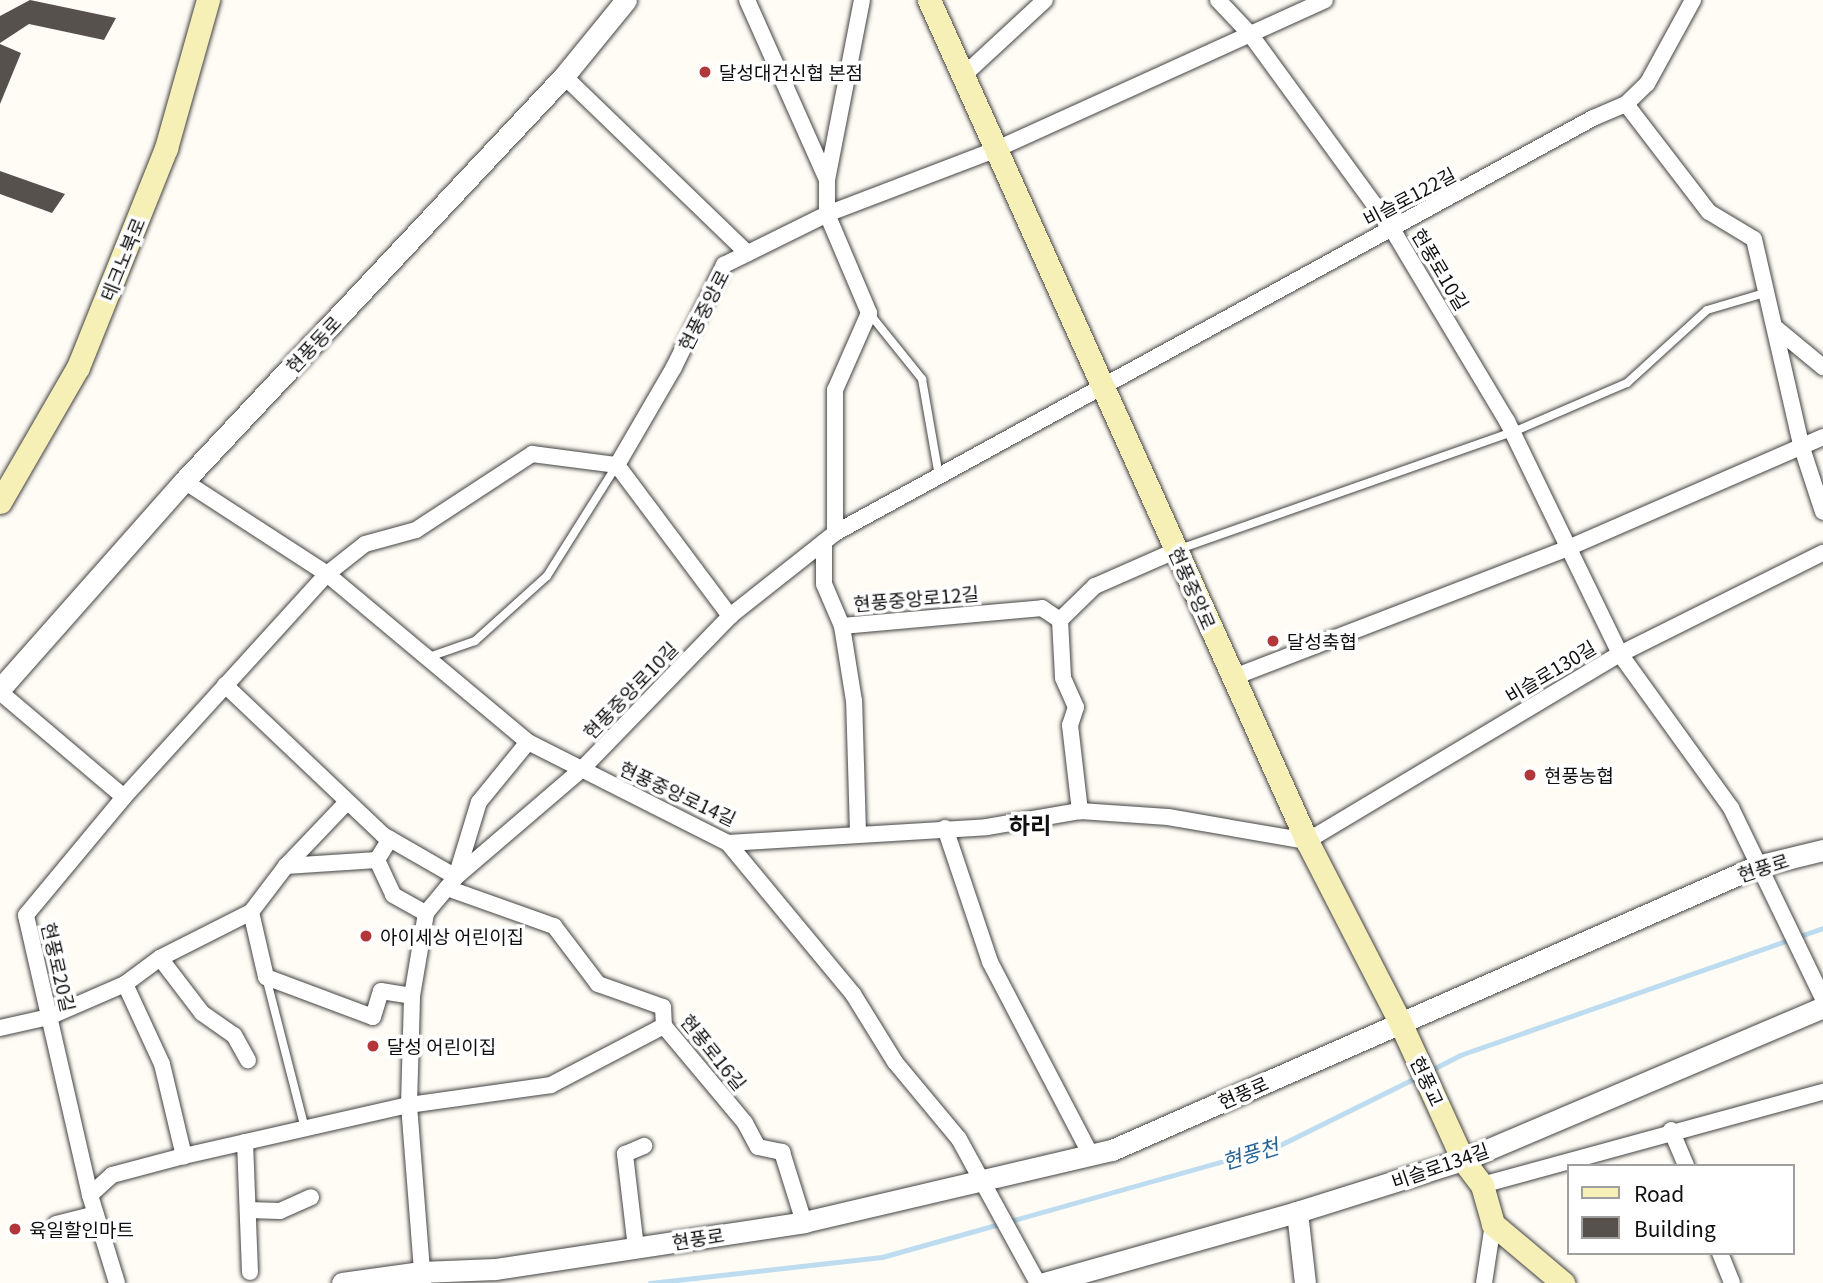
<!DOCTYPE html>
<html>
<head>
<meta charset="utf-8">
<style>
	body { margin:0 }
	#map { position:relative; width:1823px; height:1283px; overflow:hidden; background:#fefcf4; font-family:Georgia,"Noto Sans KR",serif }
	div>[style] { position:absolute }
	.stream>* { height:5px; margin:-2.5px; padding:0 2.5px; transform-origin:2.5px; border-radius:2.5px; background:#bedcf0 }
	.building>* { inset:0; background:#57514d }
	.roads { filter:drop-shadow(0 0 2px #434343) drop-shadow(0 0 2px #434343) }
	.service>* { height:8px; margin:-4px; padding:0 4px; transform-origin:4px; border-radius:4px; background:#fff }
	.minor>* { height:16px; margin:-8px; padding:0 8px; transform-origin:8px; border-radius:8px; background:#fff }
	.tertiary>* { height:21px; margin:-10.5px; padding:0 10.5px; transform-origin:10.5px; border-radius:10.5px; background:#fff }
	.secondary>* { height:23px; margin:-11.5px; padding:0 11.5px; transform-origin:11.5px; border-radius:11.5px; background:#f6f0b7 }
	.dots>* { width:19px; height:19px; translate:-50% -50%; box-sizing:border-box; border:4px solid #fff; border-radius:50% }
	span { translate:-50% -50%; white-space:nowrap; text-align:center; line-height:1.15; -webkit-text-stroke:7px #fff; paint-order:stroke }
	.poi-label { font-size:19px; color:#101010 }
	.left { translate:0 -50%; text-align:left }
	.street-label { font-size:19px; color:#101010 }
	.water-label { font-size:21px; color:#266395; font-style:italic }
	.quarter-label { font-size:23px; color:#101010; font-weight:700 }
	.legend { position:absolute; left:1567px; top:1164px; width:228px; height:91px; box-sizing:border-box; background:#fff; border:2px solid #9f9f9f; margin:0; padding:9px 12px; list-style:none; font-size:21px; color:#101010 }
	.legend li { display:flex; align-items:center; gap:14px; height:35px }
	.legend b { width:35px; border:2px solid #9f9f9f }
</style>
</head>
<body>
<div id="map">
	<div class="stream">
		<div style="left:1427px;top:1072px;width:37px;rotate:-27deg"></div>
		<div style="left:1460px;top:1055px;width:385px;rotate:-19.3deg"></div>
		<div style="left:650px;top:1283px;width:233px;rotate:-6.4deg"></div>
		<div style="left:882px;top:1257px;width:411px;rotate:-15.7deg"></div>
		<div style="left:1278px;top:1146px;width:157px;rotate:-26.4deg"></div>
	</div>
	<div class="building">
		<div style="clip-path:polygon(30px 0,116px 18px,104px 40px,29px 24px,0 43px,0 16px)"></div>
		<div style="clip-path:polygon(0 44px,21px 53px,0 104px)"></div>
		<div style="clip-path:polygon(0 171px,65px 194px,52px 213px,0 194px)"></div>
	</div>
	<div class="roads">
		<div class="service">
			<div style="left:869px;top:313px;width:85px;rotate:51.2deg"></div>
			<div style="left:922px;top:379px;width:98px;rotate:80.1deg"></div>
			<div style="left:1177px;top:550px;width:356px;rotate:-19.4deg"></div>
			<div style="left:1513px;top:432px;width:124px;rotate:-23.3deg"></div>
			<div style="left:1627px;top:383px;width:108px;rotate:-42.4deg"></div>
			<div style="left:1707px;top:310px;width:64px;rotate:-16.4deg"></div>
			<div style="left:429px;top:657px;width:49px;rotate:-19.2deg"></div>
			<div style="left:475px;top:641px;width:97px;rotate:-42.1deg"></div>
			<div style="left:547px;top:576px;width:131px;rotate:-57.8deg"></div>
			<div style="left:266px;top:977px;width:157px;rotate:75.6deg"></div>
		</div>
		<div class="minor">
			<div style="left:747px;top:0;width:197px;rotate:66deg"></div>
			<div style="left:827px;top:180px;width:34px;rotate:90deg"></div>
			<div style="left:827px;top:214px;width:108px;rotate:67deg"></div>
			<div style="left:869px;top:313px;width:84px;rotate:113.8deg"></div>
			<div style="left:835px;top:390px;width:143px;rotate:90deg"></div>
			<div style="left:1218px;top:0;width:47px;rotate:46.7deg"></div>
			<div style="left:1250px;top:34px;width:241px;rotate:53.9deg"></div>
			<div style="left:1392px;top:229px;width:224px;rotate:59.1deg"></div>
			<div style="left:1507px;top:421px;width:259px;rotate:64.1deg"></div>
			<div style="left:1620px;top:654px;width:190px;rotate:54.2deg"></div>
			<div style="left:1731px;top:808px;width:211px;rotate:64.2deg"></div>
			<div style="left:964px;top:75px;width:110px;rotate:-42.8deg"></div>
			<div style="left:564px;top:76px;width:255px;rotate:44deg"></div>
			<div style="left:1626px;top:104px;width:136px;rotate:52.5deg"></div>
			<div style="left:1709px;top:212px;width:52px;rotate:31deg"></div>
			<div style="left:1754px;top:239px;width:214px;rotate:77.1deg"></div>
			<div style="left:1802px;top:448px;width:67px;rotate:71.8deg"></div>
			<div style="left:827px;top:180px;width:183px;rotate:-79deg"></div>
			<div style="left:1777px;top:329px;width:60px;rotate:39.6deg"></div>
			<div style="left:617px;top:465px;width:113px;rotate:-59.8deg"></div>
			<div style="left:674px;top:367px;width:114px;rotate:-63.9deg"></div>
			<div style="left:724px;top:265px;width:115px;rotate:-26.3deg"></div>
			<div style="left:827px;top:214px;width:182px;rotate:-20.9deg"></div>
			<div style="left:997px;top:149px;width:360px;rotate:-24.4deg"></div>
			<div style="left:184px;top:481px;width:171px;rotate:33deg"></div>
			<div style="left:327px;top:574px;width:262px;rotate:39.9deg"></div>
			<div style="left:528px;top:742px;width:224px;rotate:26.8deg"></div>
			<div style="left:728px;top:843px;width:259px;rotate:-3.5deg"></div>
			<div style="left:987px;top:827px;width:94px;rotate:-9.8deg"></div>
			<div style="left:1080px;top:811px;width:88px;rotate:3.9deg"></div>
			<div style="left:1168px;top:817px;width:141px;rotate:9.8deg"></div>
			<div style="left:1307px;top:841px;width:365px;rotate:-30.9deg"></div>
			<div style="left:1620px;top:654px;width:227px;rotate:-26.5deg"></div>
			<div style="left:824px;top:542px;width:42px;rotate:90deg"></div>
			<div style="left:824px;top:584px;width:46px;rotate:66.8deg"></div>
			<div style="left:1060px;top:620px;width:58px;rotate:87deg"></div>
			<div style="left:1063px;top:678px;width:32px;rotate:66deg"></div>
			<div style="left:1076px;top:707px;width:19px;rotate:108deg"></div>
			<div style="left:1070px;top:725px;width:87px;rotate:83.4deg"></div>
			<div style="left:1234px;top:677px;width:358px;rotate:-21.1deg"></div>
			<div style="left:1568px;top:548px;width:278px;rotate:-23.5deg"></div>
			<div style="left:225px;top:685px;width:218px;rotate:43.5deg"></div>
			<div style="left:383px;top:835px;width:84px;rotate:29.9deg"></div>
			<div style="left:456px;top:877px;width:78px;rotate:-73deg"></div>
			<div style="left:479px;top:802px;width:77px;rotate:-50.8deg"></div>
			<div style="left:0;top:692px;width:162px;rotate:40.3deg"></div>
			<div style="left:945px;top:828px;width:141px;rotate:71.4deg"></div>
			<div style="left:990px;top:962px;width:218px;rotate:62.4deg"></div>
			<div style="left:858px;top:832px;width:131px;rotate:-91.7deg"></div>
			<div style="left:854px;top:701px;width:76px;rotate:-99.1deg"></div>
			<div style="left:842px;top:626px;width:201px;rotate:-5.1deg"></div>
			<div style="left:1042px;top:608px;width:22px;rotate:34deg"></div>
			<div style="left:1060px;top:620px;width:49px;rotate:-44.2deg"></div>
			<div style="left:1095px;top:586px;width:90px;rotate:-23.7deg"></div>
			<div style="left:390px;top:839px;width:25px;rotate:122deg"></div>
			<div style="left:377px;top:860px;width:38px;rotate:65deg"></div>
			<div style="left:393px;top:895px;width:38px;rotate:29deg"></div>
			<div style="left:728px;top:843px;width:196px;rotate:50.4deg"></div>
			<div style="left:853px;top:994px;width:80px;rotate:58.3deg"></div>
			<div style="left:895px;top:1062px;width:100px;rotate:50.3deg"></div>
			<div style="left:959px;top:1139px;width:164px;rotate:61.3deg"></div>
			<div style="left:286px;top:866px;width:91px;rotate:-3.8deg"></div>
			<div style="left:447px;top:888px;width:114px;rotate:19.6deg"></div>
			<div style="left:554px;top:926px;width:73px;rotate:52.8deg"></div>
			<div style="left:598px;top:984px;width:69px;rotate:19.5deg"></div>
			<div style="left:663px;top:1007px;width:19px;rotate:87deg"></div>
			<div style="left:664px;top:1026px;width:126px;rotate:50.1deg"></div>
			<div style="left:745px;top:1123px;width:27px;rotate:62deg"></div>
			<div style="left:758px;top:1147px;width:25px;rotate:12deg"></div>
			<div style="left:782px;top:1152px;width:73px;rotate:72.6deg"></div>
			<div style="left:251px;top:912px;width:67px;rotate:77deg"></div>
			<div style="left:266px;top:977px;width:114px;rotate:20.5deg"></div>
			<div style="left:373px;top:1017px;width:27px;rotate:-73deg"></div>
			<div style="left:381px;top:991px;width:31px;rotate:9deg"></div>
			<div style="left:160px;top:958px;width:69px;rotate:52.6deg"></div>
			<div style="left:202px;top:1013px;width:39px;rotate:35deg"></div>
			<div style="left:234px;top:1035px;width:29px;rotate:61deg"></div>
			<div style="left:125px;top:984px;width:88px;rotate:65.2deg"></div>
			<div style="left:162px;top:1064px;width:95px;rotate:76.6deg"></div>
			<div style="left:0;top:1028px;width:50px;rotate:-12.7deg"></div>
			<div style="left:49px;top:1017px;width:83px;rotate:-23.5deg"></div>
			<div style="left:125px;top:984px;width:44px;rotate:-36.6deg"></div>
			<div style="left:160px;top:958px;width:102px;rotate:-26.8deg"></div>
			<div style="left:251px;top:912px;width:58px;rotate:-52.7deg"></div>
			<div style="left:286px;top:866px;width:88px;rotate:-46.4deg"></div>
			<div style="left:1671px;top:1130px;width:39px;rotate:67deg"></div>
			<div style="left:245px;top:1142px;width:130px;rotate:87.8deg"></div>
			<div style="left:1482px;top:1185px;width:353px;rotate:-15.3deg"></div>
			<div style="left:90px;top:1195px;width:30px;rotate:-42deg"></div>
			<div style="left:112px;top:1175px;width:74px;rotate:-14.8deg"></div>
			<div style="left:184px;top:1156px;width:231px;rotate:-12.8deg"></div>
			<div style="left:409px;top:1105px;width:143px;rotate:-8deg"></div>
			<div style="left:551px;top:1085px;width:127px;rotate:-27.6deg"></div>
			<div style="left:248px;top:1210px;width:32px;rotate:2deg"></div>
			<div style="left:280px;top:1211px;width:34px;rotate:-24deg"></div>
			<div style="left:56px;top:1224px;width:41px;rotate:-14deg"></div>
			<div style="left:636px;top:1248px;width:95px;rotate:-96.7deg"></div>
			<div style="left:625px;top:1154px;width:21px;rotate:-23deg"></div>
			<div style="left:1720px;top:1253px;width:32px;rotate:68deg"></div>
			<div style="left:117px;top:1283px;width:92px;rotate:-107.1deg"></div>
			<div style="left:90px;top:1195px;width:287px;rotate:-102.9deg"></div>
			<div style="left:26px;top:915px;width:153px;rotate:-50.3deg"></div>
			<div style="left:124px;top:797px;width:302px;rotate:-47.7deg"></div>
			<div style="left:327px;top:574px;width:48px;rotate:-38.3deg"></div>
			<div style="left:365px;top:544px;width:53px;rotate:-15.4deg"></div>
			<div style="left:416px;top:530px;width:139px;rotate:-33.2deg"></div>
			<div style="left:532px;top:454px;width:86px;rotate:7.4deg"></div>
			<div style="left:617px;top:465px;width:189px;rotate:53.2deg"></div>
			<div style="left:423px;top:1283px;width:179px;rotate:-94.5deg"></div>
			<div style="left:409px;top:1105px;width:109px;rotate:-88.4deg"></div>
			<div style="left:412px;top:996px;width:84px;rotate:-80.4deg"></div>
			<div style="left:426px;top:913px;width:47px;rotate:-50.2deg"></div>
			<div style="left:456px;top:877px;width:165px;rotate:-40.6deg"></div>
			<div style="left:581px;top:770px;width:214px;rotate:-45.9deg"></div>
			<div style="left:730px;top:616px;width:134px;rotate:-38.3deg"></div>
			<div style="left:835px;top:533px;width:864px;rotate:-28.7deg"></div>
			<div style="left:1593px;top:118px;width:36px;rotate:-23deg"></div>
			<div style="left:1626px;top:104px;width:29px;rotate:-44deg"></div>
			<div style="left:1647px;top:84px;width:96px;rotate:-61.3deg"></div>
			<div style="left:1484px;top:1283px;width:60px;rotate:-81.3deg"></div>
		</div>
		<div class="tertiary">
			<div style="left:0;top:689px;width:278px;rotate:-48.5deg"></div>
			<div style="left:184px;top:481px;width:555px;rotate:-46.82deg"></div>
			<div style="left:564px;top:76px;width:98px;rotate:-50.8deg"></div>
			<div style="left:1297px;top:1212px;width:71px;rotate:83.6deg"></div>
			<div style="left:342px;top:1283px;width:80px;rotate:-7.9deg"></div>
			<div style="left:421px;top:1272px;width:74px;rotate:-2.3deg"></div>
			<div style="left:495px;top:1269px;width:313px;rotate:-8.6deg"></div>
			<div style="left:804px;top:1222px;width:316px;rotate:-13.2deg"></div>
			<div style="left:1112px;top:1150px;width:705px;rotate:-23.76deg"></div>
			<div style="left:1757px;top:866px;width:68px;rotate:-13.6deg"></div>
			<div style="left:1044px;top:1283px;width:263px;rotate:-15.7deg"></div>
			<div style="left:1297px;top:1212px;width:174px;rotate:-17.4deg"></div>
			<div style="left:1463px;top:1160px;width:391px;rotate:-23deg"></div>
		</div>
		<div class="secondary">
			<div style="left:929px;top:0;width:922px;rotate:65.8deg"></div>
			<div style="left:1307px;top:841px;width:203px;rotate:62.8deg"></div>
			<div style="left:1400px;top:1022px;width:152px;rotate:65.5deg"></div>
			<div style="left:1463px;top:1160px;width:31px;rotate:53deg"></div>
			<div style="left:1482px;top:1185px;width:41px;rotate:74.2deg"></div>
			<div style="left:1493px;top:1224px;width:92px;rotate:40.1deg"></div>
			<div style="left:0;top:502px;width:156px;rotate:-60deg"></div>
			<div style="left:78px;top:367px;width:236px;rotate:-68.1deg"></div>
			<div style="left:166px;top:148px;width:154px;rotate:-74.2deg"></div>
		</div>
	</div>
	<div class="dots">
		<div style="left:705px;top:72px;background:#b1373b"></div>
		<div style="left:1273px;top:641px;background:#b1373b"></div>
		<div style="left:1530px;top:775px;background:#b1373b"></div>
		<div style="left:366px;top:936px;background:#b1373b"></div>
		<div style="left:373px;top:1046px;background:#b1373b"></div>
		<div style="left:15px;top:1229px;background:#b1373b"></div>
	</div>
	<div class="poi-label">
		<span class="left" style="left:719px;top:72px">달성대건신협 본점</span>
		<span class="left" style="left:1287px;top:641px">달성축협</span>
		<span class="left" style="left:1544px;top:775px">현풍농협</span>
		<span class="left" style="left:380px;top:936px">아이세상 어린이집</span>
		<span class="left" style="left:387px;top:1046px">달성 어린이집</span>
		<span class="left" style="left:29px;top:1229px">육일할인마트</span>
	</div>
	<div class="street-label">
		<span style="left:1409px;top:196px;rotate:-28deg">비슬로122길</span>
		<span style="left:122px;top:259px;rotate:-68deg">테크노북로</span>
		<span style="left:1441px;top:269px;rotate:59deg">현풍로10길</span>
		<span style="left:703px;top:310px;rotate:-63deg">현풍중앙로</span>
		<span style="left:313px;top:344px;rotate:-47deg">현풍동로</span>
		<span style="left:1193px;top:588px;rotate:66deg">현풍중앙로</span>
		<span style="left:916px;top:598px;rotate:-5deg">현풍중앙로12길</span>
		<span style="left:1550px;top:671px;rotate:-31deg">비슬로130길</span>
		<span style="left:630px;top:690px;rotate:-46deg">현풍중앙로10길</span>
		<span style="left:678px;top:793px;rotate:25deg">현풍중앙로14길</span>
		<span style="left:1763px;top:867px;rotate:-18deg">현풍로</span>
		<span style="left:59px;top:967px;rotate:77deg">현풍로20길</span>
		<span style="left:714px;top:1052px;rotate:51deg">현풍로16길</span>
		<span style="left:1428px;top:1081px;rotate:65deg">현풍교</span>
		<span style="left:1243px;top:1092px;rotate:-24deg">현풍로</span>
		<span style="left:1440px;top:1165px;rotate:-19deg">비슬로134길</span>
		<span style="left:698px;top:1238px;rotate:-9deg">현풍로</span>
	</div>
	<div class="water-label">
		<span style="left:1250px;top:1153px;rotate:-17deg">현풍천</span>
	</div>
	<div class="quarter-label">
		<span style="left:1030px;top:824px">하리</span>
	</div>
	<ul class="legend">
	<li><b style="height:9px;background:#f6f0b7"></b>Road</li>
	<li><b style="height:19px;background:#57514d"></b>Building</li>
	</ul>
</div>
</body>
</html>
